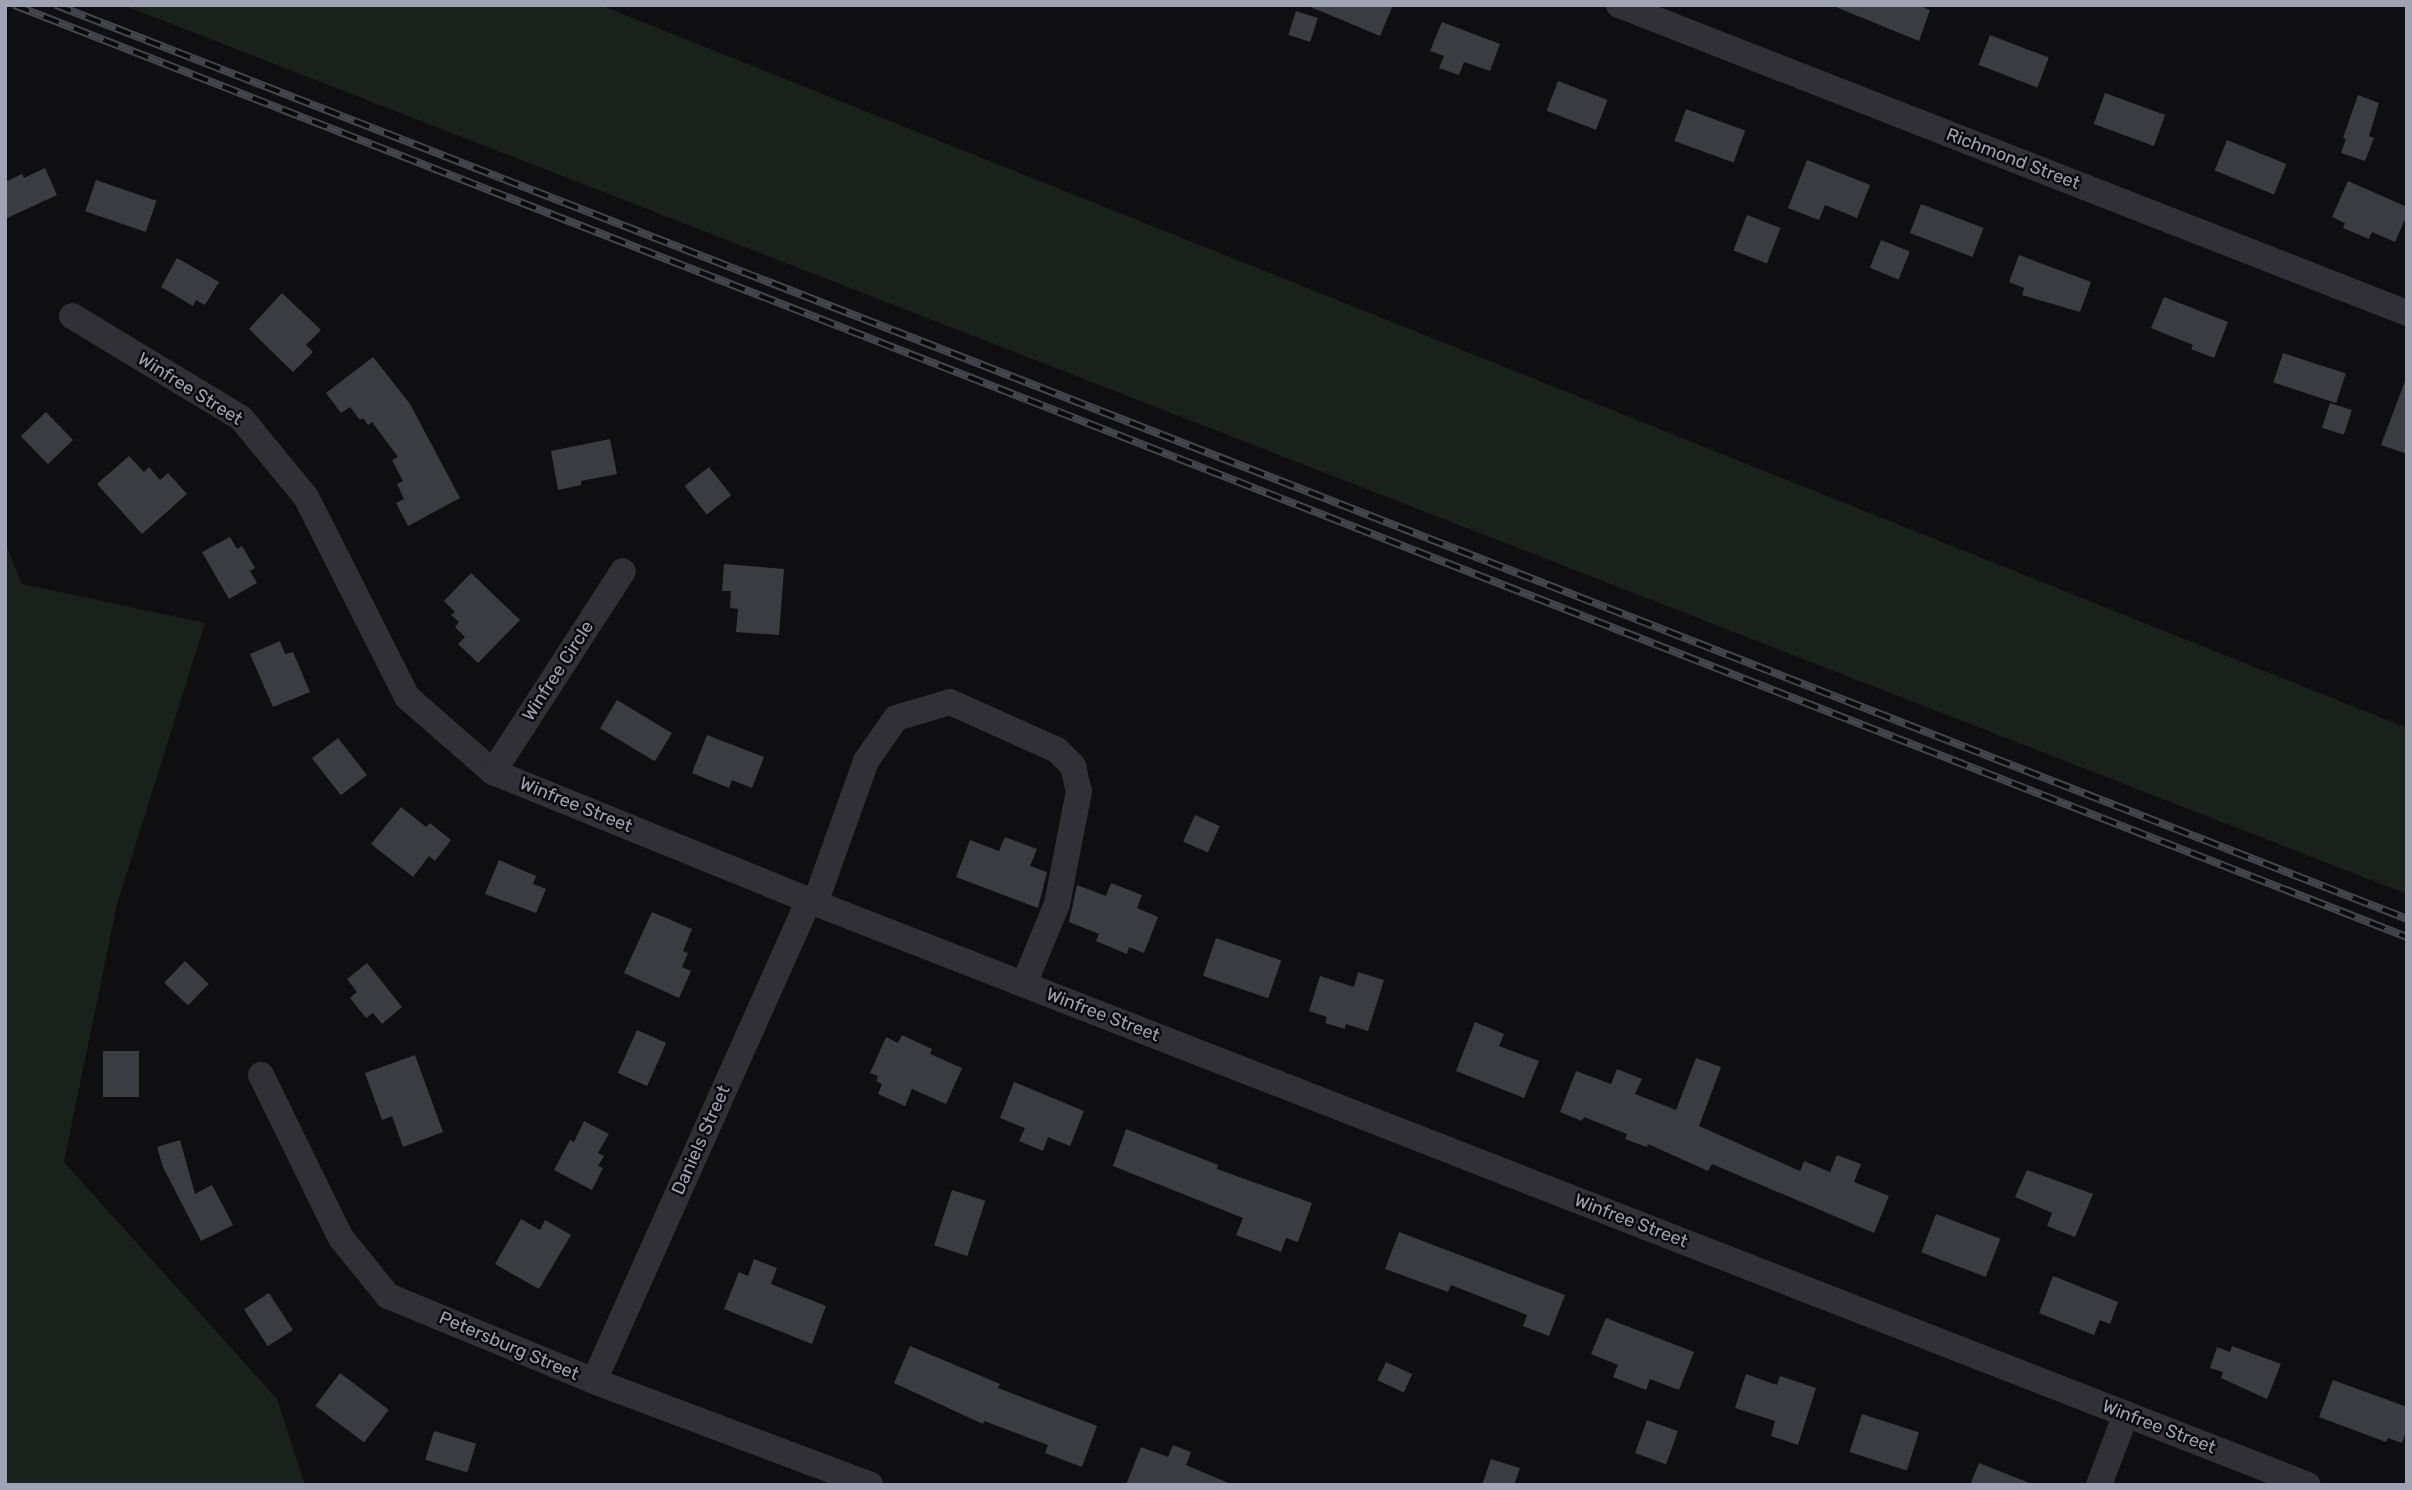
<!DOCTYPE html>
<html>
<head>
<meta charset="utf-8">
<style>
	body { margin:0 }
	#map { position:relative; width:2412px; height:1490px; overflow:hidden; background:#0f0f11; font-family:Rubik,sans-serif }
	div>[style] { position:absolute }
	.green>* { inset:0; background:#19211b }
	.building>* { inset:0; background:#3b3c41; transform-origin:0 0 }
	.minor>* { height:26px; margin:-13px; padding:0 13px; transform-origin:13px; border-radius:13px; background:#303036 }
	.rail>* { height:8px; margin-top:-4px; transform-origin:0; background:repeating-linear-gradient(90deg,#0a0a0c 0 16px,#45464d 0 32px); box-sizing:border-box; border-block:2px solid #45464d }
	span { translate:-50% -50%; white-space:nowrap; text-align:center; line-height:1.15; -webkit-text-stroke:5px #0a0a0c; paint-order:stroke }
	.street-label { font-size:18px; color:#9fa3b3 }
	.frame { position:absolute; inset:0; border:7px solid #9fa3b3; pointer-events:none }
</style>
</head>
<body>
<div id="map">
	<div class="green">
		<div style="clip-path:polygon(123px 5px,600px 5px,2407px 728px,2407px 894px)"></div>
		<div style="clip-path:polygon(5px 543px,22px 584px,205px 623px,117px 904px,64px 1162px,277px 1399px,305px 1485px,5px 1485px)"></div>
	</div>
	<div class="building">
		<div style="clip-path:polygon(1306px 5px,1393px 5px,1380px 36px)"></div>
		<div style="clip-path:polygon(1831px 5px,1917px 5px,1930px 10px,1919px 41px)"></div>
		<div style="left:1296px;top:11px;width:23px;height:25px;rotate:18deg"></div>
		<div style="clip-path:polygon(1442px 22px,1500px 44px,1490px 71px,1464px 62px,1459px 75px,1439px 68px,1444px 56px,1430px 51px)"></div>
		<div style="left:1990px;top:35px;width:63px;height:32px;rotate:21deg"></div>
		<div style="left:1558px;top:81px;width:53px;height:32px;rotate:21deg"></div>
		<div style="left:2105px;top:93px;width:64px;height:33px;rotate:20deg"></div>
		<div style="clip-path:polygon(2358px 95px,2379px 103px,2369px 136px,2374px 138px,2365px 161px,2341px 153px,2346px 139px,2343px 138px)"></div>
		<div style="left:1686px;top:109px;width:63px;height:34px;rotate:20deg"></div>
		<div style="left:2227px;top:140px;width:64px;height:33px;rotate:22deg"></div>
		<div style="clip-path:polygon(1807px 160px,1870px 185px,1857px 218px,1825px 205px,1819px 220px,1788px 208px)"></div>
		<div style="clip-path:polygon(45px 168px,57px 195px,5px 219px,5px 182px,22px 174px,24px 178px)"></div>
		<div style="left:96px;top:180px;width:64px;height:33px;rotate:19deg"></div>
		<div style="clip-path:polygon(2348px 181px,2407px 207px,2407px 215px,2395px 242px,2372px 232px,2369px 239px,2343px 228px,2345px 223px,2332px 217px)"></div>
		<div style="left:1921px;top:204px;width:67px;height:31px;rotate:21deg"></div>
		<div style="left:1747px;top:215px;width:36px;height:38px;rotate:21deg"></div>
		<div style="left:1881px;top:240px;width:31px;height:30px;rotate:22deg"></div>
		<div style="clip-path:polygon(2019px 255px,2091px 282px,2080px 312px,2022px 295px,2024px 288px,2009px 282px)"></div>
		<div style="clip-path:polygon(177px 258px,219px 282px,205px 305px,196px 300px,193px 306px,161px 287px)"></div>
		<div style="clip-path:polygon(282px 293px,321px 330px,306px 345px,313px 352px,293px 372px,249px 329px)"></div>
		<div style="clip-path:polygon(2164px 297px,2228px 322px,2214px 358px,2191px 349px,2193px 345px,2151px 328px)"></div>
		<div style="left:2283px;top:353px;width:66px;height:31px;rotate:18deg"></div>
		<div style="clip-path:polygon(373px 357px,410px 404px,460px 498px,408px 526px,396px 503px,404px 499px,397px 484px,403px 481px,392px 460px,398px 457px,372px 422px,368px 425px,363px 418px,360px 420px,350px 407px,341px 413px,326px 393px)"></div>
		<div style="clip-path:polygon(2405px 381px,2407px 381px,2407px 454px,2381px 445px)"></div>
		<div style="left:2330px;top:403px;width:23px;height:26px;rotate:18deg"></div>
		<div style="left:46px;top:412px;width:39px;height:35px;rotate:46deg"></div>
		<div style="clip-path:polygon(610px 439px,617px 474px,581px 481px,581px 485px,558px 490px,551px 451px)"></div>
		<div style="clip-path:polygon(129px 456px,144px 472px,149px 467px,160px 480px,168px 473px,187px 494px,142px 534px,97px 484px)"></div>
		<div style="left:709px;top:467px;width:36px;height:31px;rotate:52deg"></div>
		<div style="clip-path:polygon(230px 537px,237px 549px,242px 546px,255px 568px,250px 571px,257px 583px,229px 599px,202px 552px)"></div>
		<div style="clip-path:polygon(724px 564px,784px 569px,779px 635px,736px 632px,738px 609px,730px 608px,731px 591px,722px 591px)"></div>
		<div style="clip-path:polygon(471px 573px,520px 620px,478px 663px,458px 644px,465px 637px,455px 627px,459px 622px,451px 615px,455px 612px,444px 601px)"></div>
		<div style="clip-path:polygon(280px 641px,285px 654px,293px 652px,310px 692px,273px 707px,250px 654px)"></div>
		<div style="left:617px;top:700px;width:64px;height:33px;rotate:31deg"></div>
		<div style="clip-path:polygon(707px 735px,764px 757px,752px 788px,732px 780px,729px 788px,692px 773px)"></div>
		<div style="left:338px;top:738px;width:47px;height:33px;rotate:52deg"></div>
		<div style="clip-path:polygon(401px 807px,426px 827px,430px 823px,451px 840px,435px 861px,429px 856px,413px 877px,371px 844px)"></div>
		<div style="left:1195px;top:815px;width:27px;height:29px;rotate:24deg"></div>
		<div style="clip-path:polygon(1005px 837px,1037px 849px,1030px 866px,1047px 872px,1038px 908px,956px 877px,970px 840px,999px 851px)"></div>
		<div style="clip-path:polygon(499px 860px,536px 876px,533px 884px,546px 889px,536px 913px,485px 894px)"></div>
		<div style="clip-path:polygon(1111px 883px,1142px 895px,1137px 908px,1158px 917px,1144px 953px,1129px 947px,1127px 954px,1096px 941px,1099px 934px,1069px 922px,1077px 885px,1106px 896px)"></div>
		<div style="clip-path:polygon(652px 912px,692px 929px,683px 951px,688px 953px,682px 967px,691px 971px,679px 998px,624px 973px)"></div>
		<div style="left:1216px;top:938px;width:69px;height:40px;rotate:19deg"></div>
		<div style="left:185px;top:961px;width:33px;height:30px;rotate:44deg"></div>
		<div style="clip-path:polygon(367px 963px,402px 1007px,382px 1024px,373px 1013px,366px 1018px,350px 998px,357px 992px,347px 979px)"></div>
		<div style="clip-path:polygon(1358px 972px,1384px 980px,1368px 1031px,1346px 1024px,1345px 1029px,1325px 1023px,1327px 1017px,1309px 1011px,1320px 976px,1354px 987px)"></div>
		<div style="clip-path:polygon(1475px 1022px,1504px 1034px,1499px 1046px,1539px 1061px,1524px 1098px,1456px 1071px)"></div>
		<div style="left:637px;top:1030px;width:32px;height:47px;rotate:24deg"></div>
		<div style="clip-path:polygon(902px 1035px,932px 1049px,930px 1054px,962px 1068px,946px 1104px,912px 1089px,905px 1106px,878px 1094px,882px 1084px,876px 1081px,878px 1076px,870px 1073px,886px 1037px,898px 1043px)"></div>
		<div style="left:103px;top:1051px;width:36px;height:46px"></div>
		<div style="clip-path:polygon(415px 1055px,443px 1132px,403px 1147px,392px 1116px,382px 1120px,365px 1073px)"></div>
		<div style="clip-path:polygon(1696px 1058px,1721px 1067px,1699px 1126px,1800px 1171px,1804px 1161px,1830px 1172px,1837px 1155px,1861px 1164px,1854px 1182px,1889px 1196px,1874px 1233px,1712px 1164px,1708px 1171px,1648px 1144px,1647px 1147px,1625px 1139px,1627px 1134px,1584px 1117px,1582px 1121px,1560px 1112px,1576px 1071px,1611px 1084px,1617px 1069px,1642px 1079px,1635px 1094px,1676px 1110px)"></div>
		<div style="clip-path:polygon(1014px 1082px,1084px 1111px,1070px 1146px,1048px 1137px,1043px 1151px,1019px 1141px,1025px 1128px,1000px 1118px)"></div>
		<div style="clip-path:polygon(584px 1121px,609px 1134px,598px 1153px,604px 1156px,598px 1166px,603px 1168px,592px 1190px,554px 1170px,570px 1140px,574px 1142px)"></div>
		<div style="clip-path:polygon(1126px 1129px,1218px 1165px,1217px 1169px,1312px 1203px,1298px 1242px,1286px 1238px,1281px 1252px,1236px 1235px,1243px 1218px,1113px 1166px)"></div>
		<div style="clip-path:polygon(180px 1140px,195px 1194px,212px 1185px,233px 1225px,201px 1241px,163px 1167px,157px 1147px)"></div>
		<div style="clip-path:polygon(2027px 1170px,2093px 1194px,2075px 1237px,2047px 1226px,2052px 1213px,2015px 1197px)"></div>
		<div style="left:952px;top:1190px;width:35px;height:58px;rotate:18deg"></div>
		<div style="left:1936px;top:1214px;width:69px;height:41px;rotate:21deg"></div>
		<div style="clip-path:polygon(521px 1219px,540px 1230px,545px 1220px,571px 1235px,539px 1289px,495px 1264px)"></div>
		<div style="clip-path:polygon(1399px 1232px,1565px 1295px,1549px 1336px,1523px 1326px,1527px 1315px,1451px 1285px,1448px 1292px,1385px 1269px)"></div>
		<div style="clip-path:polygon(754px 1259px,777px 1268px,771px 1284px,826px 1306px,812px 1344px,724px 1309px,739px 1272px,748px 1276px)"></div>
		<div style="clip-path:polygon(2053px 1276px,2118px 1302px,2110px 1324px,2100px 1320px,2094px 1335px,2039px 1313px)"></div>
		<div style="left:269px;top:1293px;width:44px;height:30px;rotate:57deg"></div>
		<div style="clip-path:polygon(1606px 1318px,1694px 1352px,1679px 1390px,1650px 1379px,1646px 1390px,1613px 1377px,1618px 1365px,1591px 1354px)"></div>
		<div style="clip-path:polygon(910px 1346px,1000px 1384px,998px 1388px,1097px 1426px,1082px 1467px,1045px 1453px,1048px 1445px,984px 1421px,983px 1424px,894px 1383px)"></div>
		<div style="clip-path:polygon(2232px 1346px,2281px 1364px,2267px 1399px,2221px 1378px,2223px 1372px,2210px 1368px,2217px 1347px,2230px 1352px)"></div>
		<div style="left:1386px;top:1362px;width:29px;height:20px;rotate:25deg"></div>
		<div style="left:340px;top:1373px;width:61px;height:41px;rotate:37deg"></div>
		<div style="clip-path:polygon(1746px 1374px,1777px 1385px,1780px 1376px,1816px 1388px,1798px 1445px,1771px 1436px,1775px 1421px,1735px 1408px)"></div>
		<div style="clip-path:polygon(2333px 1380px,2407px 1407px,2407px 1429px,2402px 1443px,2388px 1438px,2386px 1442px,2319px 1417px)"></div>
		<div style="left:1862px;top:1414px;width:60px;height:40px;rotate:18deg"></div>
		<div style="left:1647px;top:1420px;width:33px;height:35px;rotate:20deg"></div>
		<div style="left:434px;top:1431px;width:44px;height:30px;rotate:17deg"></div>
		<div style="clip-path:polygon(1173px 1445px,1191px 1452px,1186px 1465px,1233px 1485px,1126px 1485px,1141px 1447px,1168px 1457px)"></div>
		<div style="clip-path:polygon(1491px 1459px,1520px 1468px,1514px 1485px,1482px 1485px)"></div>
		<div style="clip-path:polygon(1979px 1463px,2032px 1484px,2032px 1485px,1970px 1485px)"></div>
	</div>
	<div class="minor">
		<div style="left:1619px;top:5px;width:846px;rotate:21.35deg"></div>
		<div style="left:72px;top:316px;width:197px;rotate:31.1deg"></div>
		<div style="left:241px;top:418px;width:102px;rotate:50.6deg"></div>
		<div style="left:306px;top:497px;width:224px;rotate:63.2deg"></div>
		<div style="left:407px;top:697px;width:114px;rotate:41.1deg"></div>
		<div style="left:493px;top:772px;width:348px;rotate:22.1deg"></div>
		<div style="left:815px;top:903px;width:1602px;rotate:21.3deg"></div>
		<div style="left:493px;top:772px;width:239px;rotate:-57.1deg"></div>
		<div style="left:815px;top:903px;width:151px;rotate:-70.2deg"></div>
		<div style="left:866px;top:761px;width:52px;rotate:-55.1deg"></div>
		<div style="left:896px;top:718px;width:56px;rotate:-16.5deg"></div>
		<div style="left:950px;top:702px;width:117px;rotate:24.2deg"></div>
		<div style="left:1057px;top:750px;width:23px;rotate:45deg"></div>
		<div style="left:1073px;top:766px;width:26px;rotate:77deg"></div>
		<div style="left:1079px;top:791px;width:115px;rotate:101deg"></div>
		<div style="left:1057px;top:904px;width:87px;rotate:112.4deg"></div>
		<div style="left:261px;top:1075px;width:182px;rotate:63.9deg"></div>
		<div style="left:341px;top:1238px;width:75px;rotate:51deg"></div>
		<div style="left:388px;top:1296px;width:223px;rotate:22.4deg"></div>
		<div style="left:594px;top:1381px;width:295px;rotate:20.6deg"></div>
		<div style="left:594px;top:1381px;width:527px;rotate:-65.92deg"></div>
		<div style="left:2099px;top:1485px;width:76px;rotate:-69.2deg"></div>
	</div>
	<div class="rail">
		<div style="left:14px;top:5px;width:2568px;rotate:21.28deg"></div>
		<div style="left:56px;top:5px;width:2522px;rotate:21.24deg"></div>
	</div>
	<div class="street-label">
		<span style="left:2013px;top:159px;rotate:21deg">Richmond Street</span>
		<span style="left:190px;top:389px;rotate:32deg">Winfree Street</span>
		<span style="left:558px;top:671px;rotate:-57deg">Winfree Circle</span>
		<span style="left:576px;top:805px;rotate:22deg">Winfree Street</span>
		<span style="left:1103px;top:1015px;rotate:21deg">Winfree Street</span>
		<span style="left:701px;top:1140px;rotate:-66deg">Daniels Street</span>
		<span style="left:1631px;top:1221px;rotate:21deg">Winfree Street</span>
		<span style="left:509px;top:1346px;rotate:23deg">Petersburg Street</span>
		<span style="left:2159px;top:1427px;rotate:21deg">Winfree Street</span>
	</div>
	<div class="frame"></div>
</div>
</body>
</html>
